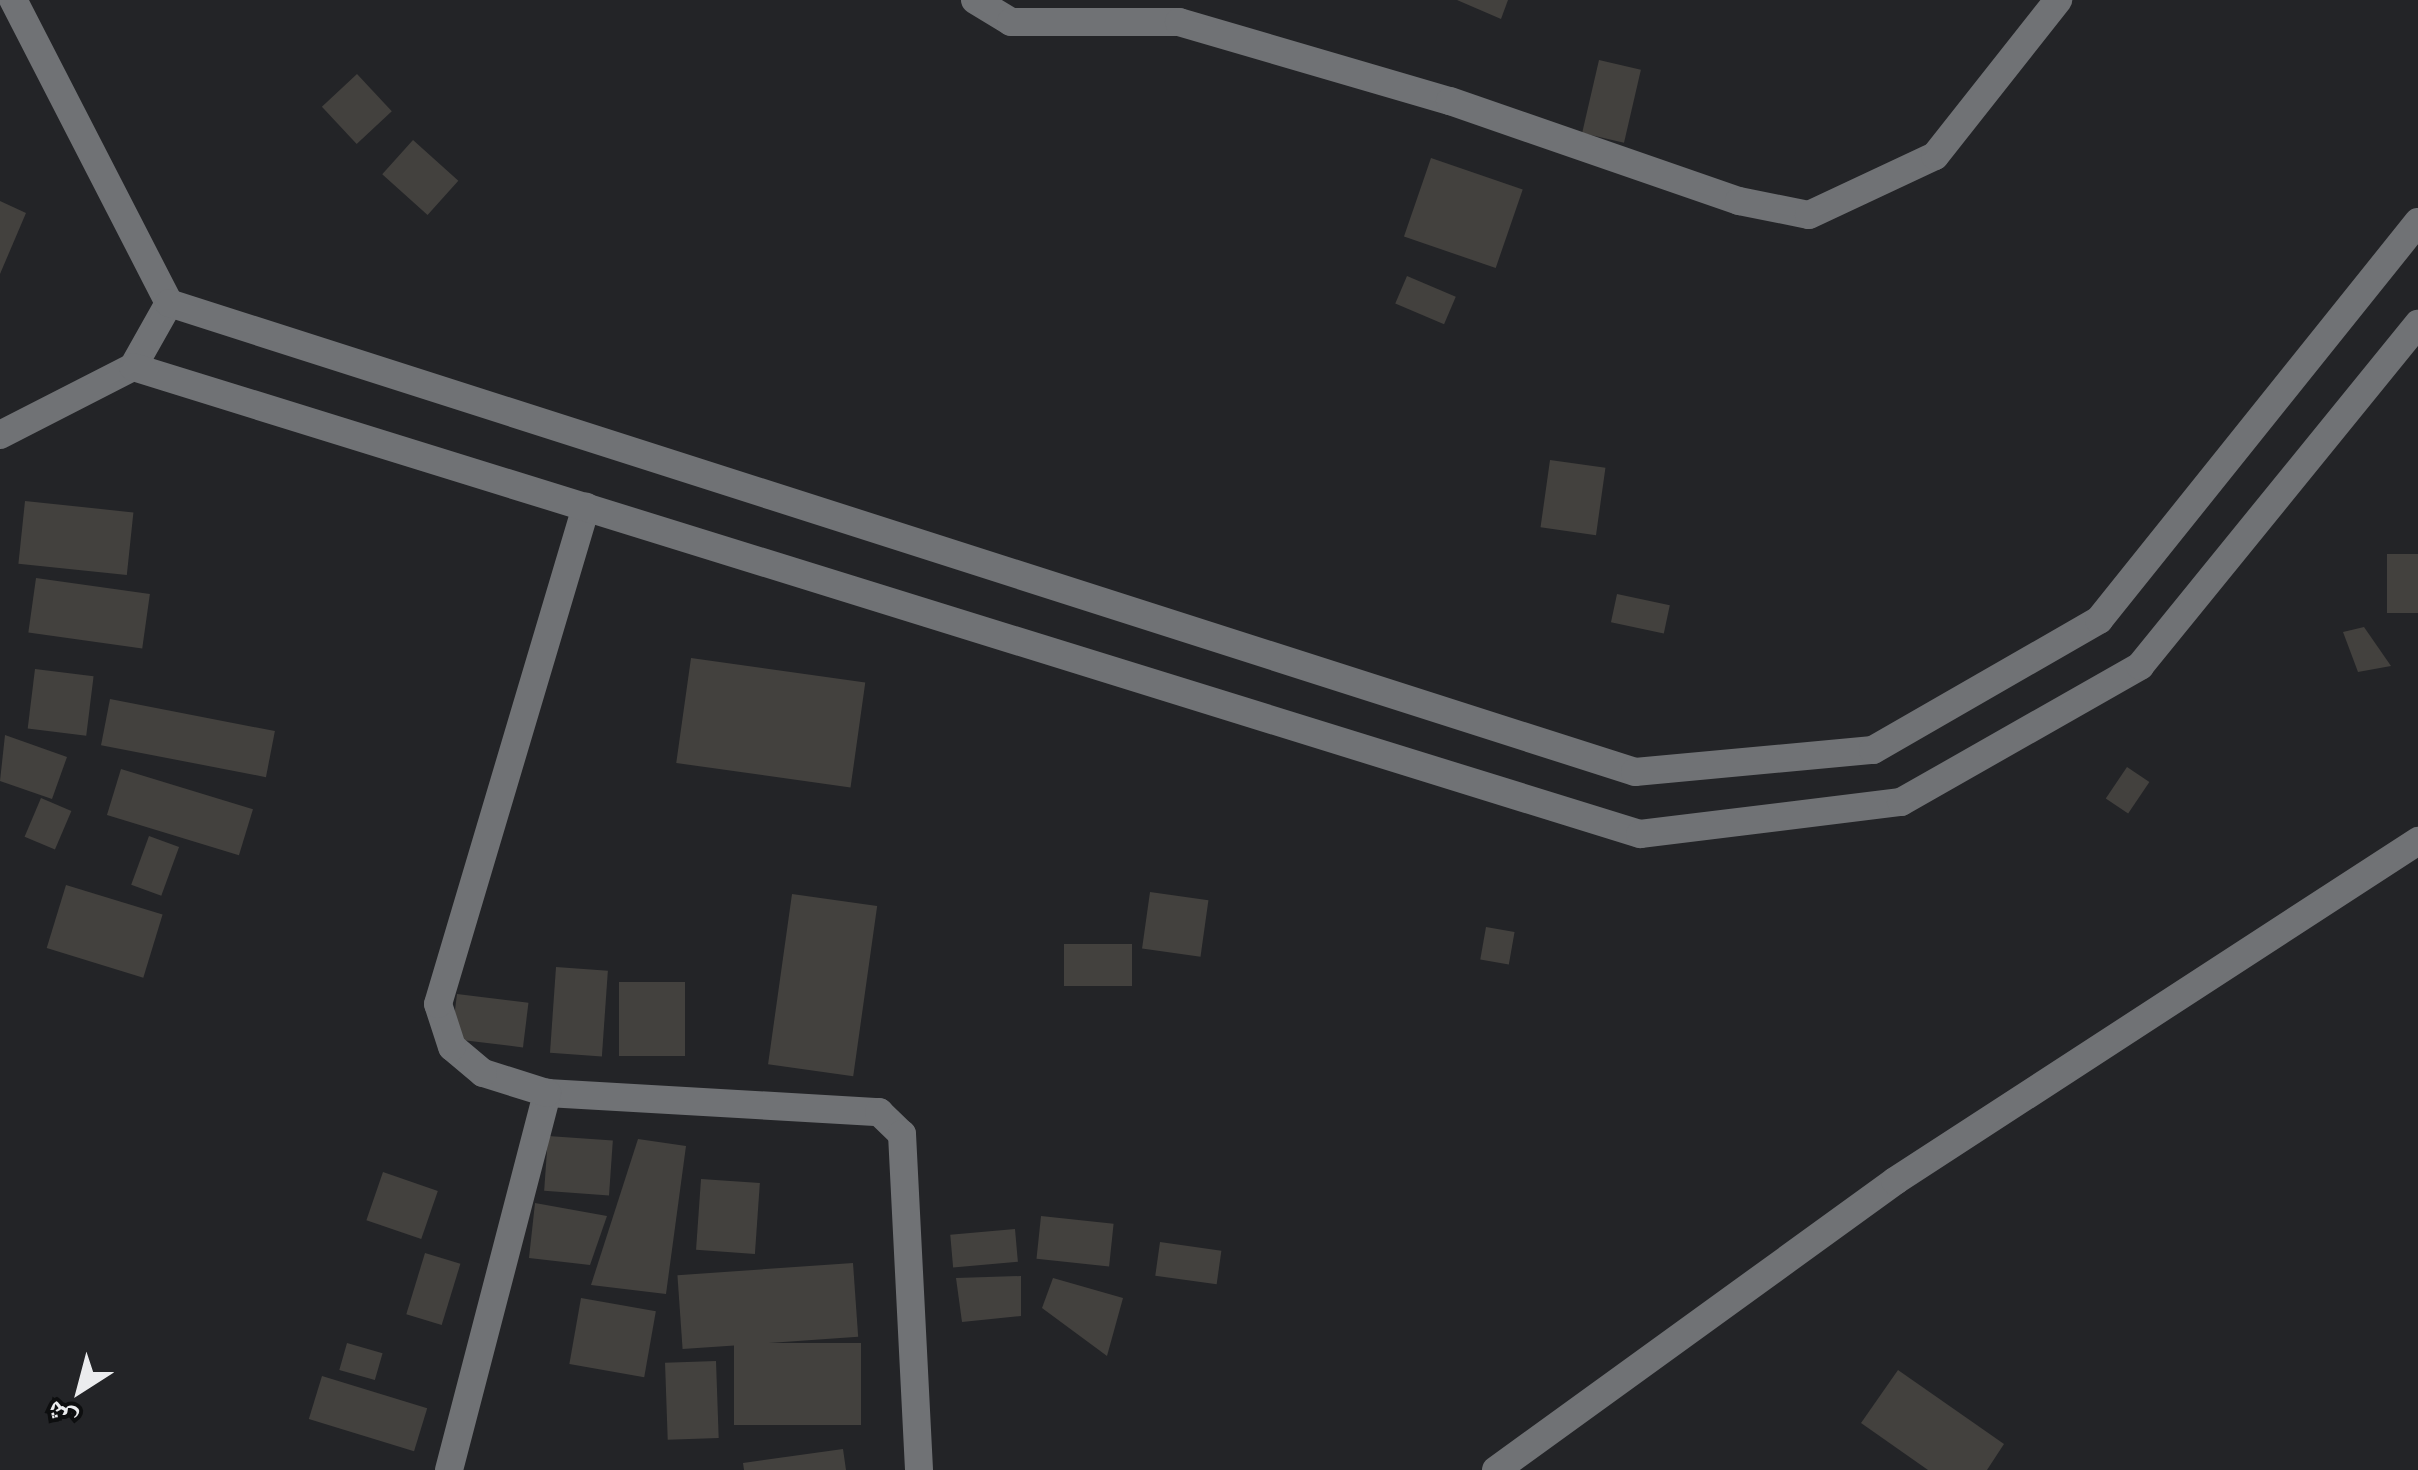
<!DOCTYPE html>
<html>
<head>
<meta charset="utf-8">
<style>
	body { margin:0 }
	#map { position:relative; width:2418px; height:1470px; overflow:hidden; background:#232427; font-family:Overpass,"Noto Naskh Arabic",sans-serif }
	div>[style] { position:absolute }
	.building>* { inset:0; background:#43413e; transform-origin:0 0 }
	.minor>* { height:28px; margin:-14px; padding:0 14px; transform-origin:14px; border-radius:14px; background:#707275 }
	.tertiary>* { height:28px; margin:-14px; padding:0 14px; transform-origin:14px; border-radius:14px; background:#707275 }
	span { translate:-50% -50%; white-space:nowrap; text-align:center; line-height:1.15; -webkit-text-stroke:8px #0d0e0f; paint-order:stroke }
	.north { position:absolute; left:30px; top:1340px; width:100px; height:100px; -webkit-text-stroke:8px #0d0e0f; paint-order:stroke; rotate:216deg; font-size:28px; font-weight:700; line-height:40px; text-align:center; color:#ebecee }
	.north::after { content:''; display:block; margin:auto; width:35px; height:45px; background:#ebecee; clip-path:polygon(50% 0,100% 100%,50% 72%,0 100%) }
</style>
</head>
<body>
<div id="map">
	<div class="building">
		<div style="clip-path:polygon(1457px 0,1508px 0,1501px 19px)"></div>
		<div style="left:1599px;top:60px;width:43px;height:75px;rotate:13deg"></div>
		<div style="left:357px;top:74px;width:51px;height:48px;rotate:47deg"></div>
		<div style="left:413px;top:140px;width:61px;height:46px;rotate:42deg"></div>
		<div style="left:1431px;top:158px;width:97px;height:83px;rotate:19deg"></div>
		<div style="clip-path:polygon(0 201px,26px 213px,0 274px)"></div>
		<div style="left:1407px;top:276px;width:53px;height:30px;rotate:23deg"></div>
		<div style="left:1550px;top:460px;width:56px;height:68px;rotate:8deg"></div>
		<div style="left:25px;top:501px;width:109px;height:63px;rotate:6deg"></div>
		<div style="left:2418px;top:554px;width:59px;height:31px;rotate:90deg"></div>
		<div style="left:36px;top:578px;width:115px;height:55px;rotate:8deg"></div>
		<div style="left:1617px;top:594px;width:54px;height:29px;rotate:12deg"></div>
		<div style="clip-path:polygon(2364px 627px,2391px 666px,2358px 672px,2343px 632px)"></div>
		<div style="left:691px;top:658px;width:176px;height:106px;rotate:8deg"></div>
		<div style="left:35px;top:669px;width:59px;height:60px;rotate:7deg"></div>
		<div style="left:110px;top:699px;width:168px;height:47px;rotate:11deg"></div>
		<div style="clip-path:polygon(5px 735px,67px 757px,52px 799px,0 781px)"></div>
		<div style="left:2127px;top:767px;width:27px;height:38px;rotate:34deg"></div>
		<div style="left:121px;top:769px;width:138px;height:48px;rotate:17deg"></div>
		<div style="left:41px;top:798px;width:33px;height:42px;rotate:23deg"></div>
		<div style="left:149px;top:836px;width:32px;height:52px;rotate:20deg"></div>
		<div style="left:66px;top:885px;width:101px;height:66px;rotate:17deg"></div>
		<div style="left:1150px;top:892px;width:59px;height:57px;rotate:8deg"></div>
		<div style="left:792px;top:894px;width:86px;height:172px;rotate:8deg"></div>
		<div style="left:1486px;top:927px;width:29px;height:33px;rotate:10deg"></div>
		<div style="left:1064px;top:944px;width:68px;height:42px"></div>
		<div style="left:556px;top:967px;width:52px;height:86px;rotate:4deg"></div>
		<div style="left:619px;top:982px;width:66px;height:74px"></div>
		<div style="left:457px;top:994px;width:72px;height:45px;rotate:7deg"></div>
		<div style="left:548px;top:1136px;width:65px;height:55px;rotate:4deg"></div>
		<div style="clip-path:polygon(638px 1139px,686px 1146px,666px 1294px,591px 1285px)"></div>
		<div style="left:383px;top:1172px;width:58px;height:51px;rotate:19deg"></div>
		<div style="left:701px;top:1179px;width:59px;height:71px;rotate:4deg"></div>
		<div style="clip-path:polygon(535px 1203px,607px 1216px,590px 1265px,529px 1258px)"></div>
		<div style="left:1041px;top:1216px;width:73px;height:43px;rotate:6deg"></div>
		<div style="left:1015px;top:1229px;width:33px;height:65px;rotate:85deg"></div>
		<div style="left:1160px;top:1242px;width:62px;height:34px;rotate:8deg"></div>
		<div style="left:425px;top:1253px;width:37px;height:64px;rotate:17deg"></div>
		<div style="left:853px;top:1263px;width:74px;height:176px;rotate:86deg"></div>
		<div style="clip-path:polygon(1021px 1276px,1021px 1316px,962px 1322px,956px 1278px)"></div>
		<div style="clip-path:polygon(1053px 1278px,1123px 1298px,1107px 1356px,1042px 1308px)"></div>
		<div style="left:581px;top:1298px;width:76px;height:67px;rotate:10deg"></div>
		<div style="left:347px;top:1343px;width:37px;height:28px;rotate:16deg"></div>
		<div style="left:861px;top:1343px;width:82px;height:127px;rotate:90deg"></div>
		<div style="left:716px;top:1361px;width:77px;height:51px;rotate:88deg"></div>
		<div style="clip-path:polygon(1898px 1370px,2004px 1444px,1987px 1470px,1928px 1470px,1861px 1423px)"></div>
		<div style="left:322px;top:1376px;width:110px;height:45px;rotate:17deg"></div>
		<div style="clip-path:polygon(843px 1449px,846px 1470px,744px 1470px,743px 1463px)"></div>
	</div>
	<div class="minor">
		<div style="left:975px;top:0;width:42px;rotate:31.4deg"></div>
		<div style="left:1011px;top:22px;width:168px"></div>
		<div style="left:1179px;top:22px;width:282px;rotate:16.3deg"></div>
		<div style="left:1450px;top:101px;width:306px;rotate:19.1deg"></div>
		<div style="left:1739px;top:201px;width:71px;rotate:11.3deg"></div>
		<div style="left:1809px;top:215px;width:139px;rotate:-25.1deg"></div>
		<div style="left:1935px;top:156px;width:199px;rotate:-51.7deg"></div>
		<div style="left:0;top:435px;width:149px;rotate:-27.1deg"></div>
		<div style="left:133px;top:367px;width:73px;rotate:-60.6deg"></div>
		<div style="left:169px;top:303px;width:341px;rotate:-117.2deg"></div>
		<div style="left:547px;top:1093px;width:333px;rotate:3.3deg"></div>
		<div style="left:879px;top:1112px;width:32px;rotate:44deg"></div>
		<div style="left:902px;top:1134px;width:336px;rotate:87.1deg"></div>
		<div style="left:449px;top:1470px;width:390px;rotate:-75.4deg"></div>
		<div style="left:547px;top:1093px;width:67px;rotate:-162.6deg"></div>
		<div style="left:483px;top:1073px;width:40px;rotate:-140deg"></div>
		<div style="left:452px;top:1047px;width:45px;rotate:-108deg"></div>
		<div style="left:438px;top:1004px;width:519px;rotate:-73.42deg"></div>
		<div style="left:1496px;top:1470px;width:493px;rotate:-35.9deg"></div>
		<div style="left:1895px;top:1181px;width:624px;rotate:-33.03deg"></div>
	</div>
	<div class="tertiary">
		<div style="left:169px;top:303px;width:1539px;rotate:17.74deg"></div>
		<div style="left:1635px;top:772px;width:239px;rotate:-5.3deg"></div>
		<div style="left:1873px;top:750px;width:261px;rotate:-29.9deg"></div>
		<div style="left:2099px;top:620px;width:510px;rotate:-51.29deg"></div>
		<div style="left:133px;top:367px;width:1578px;rotate:17.22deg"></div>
		<div style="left:1640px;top:834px;width:263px;rotate:-7deg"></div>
		<div style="left:1901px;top:802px;width:275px;rotate:-29.6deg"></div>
		<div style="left:2140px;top:666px;width:441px;rotate:-50.9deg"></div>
	</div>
	<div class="north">ش</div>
</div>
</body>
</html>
